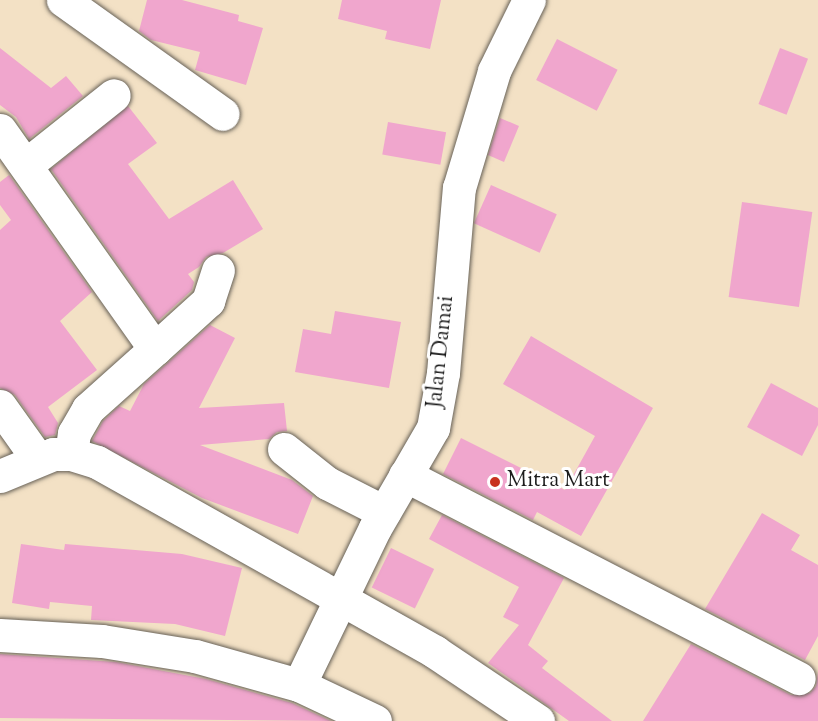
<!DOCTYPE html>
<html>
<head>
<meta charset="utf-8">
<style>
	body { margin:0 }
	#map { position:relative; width:818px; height:721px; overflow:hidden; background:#f3e1c5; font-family:"Sorts Mill Goudy",serif }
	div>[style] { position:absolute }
	.building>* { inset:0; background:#f0a6cd; transform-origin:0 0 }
	.roads { filter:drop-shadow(0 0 2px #676157) drop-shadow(0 0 2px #676157) }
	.minor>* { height:33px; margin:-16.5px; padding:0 16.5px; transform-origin:16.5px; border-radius:16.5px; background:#fff }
	.dots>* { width:16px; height:16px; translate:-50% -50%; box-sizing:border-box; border:3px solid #fff; border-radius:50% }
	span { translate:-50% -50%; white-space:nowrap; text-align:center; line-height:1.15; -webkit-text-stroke:6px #fff; paint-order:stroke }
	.street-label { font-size:22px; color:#1c1c1c }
	.poi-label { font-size:22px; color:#1c1c1c }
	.left { translate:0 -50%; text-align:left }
</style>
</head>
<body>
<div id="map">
	<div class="building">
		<div style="clip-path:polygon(147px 0,182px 0,239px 15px,238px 21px,263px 28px,246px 85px,195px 70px,200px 52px,151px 40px,139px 31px)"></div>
		<div style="clip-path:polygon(342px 0,441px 0,430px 49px,385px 39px,387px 31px,338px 19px)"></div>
		<div style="left:557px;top:39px;width:68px;height:46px;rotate:27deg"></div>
		<div style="clip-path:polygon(0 48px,51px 88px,66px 76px,83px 96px,29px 139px,16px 117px,0 105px)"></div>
		<div style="left:780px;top:48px;width:30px;height:60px;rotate:21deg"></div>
		<div style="clip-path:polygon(128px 106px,157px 143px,128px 164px,169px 219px,233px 180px,263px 229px,223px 253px,206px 257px,199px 267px,188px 274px,194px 282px,192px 290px,158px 321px,51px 169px)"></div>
		<div style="clip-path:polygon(500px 118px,519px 126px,504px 162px,488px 155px)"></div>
		<div style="left:388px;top:122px;width:59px;height:33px;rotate:10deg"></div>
		<div style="clip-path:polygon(9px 175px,92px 292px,60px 321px,97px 370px,48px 407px,58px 423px,55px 435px,45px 437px,15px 395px,0 388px,0 230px,11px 220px,0 205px,0 182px)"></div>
		<div style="left:491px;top:185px;width:72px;height:42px;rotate:24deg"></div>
		<div style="left:742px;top:202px;width:71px;height:96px;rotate:8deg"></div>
		<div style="clip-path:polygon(335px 311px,401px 322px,389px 388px,295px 372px,303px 329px,331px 334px)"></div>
		<div style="clip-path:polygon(210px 325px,235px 338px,199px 408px,284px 403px,287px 431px,277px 432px,269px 439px,200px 445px,292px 480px,313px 496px,298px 534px,202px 498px,92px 441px,103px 421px,119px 406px,130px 411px,144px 384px)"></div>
		<div style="clip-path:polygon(531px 336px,653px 408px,581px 536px,537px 512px,533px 520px,443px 474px,461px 438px,565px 490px,595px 436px,503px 384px)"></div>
		<div style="clip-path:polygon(771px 383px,818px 408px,818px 425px,802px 456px,747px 427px)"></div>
		<div style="clip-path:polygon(762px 513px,800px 535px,791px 550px,818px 565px,818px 636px,805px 660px,705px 609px)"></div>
		<div style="clip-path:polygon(442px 515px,564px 578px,528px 645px,548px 661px,542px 668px,612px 721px,569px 721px,488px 663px,519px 625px,503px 617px,519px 587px,429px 539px)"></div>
		<div style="clip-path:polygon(21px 544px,64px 550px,65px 544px,182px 554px,242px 568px,225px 636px,175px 624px,91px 620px,92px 606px,50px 602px,49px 609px,12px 603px)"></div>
		<div style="left:391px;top:548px;width:48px;height:44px;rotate:26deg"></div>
		<div style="clip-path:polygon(691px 644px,791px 695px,810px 693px,816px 686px,818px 672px,818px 721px,643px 721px)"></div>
		<div style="clip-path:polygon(0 654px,116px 662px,206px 679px,292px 703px,331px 721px,0 718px)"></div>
	</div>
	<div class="roads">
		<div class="minor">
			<div style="left:63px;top:0;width:196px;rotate:35.5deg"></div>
			<div style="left:0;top:130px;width:268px;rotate:54.7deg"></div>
			<div style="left:155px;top:349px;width:90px;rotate:138.2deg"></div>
			<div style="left:88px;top:409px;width:28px;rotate:120deg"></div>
			<div style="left:74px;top:433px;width:21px;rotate:98deg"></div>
			<div style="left:26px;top:165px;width:112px;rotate:-38.5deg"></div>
			<div style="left:155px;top:349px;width:72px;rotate:-42.2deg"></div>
			<div style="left:208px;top:301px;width:32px;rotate:-72deg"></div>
			<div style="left:0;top:406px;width:64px;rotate:54.6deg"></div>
			<div style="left:284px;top:449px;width:55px;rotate:38.3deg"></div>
			<div style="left:327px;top:483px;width:64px;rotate:27deg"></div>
			<div style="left:405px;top:475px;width:443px;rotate:27.3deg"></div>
			<div style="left:0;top:476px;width:57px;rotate:-22.5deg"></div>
			<div style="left:53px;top:454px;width:18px"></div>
			<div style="left:71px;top:454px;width:27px;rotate:17deg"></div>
			<div style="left:97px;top:462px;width:388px;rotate:29.3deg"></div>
			<div style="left:435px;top:652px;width:124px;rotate:33.8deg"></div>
			<div style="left:0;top:635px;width:102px;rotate:3.4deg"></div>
			<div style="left:102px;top:641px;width:94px;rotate:9.2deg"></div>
			<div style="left:195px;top:656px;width:108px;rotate:15.6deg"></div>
			<div style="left:299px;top:685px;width:84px;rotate:25.3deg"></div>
			<div style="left:299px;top:685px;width:174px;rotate:-64.2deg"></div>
			<div style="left:375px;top:528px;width:116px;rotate:-59.9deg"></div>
			<div style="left:433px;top:428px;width:56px;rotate:-79.7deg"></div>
			<div style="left:443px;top:373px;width:186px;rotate:-85.1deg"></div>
			<div style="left:459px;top:188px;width:122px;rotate:-73.3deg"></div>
			<div style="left:494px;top:71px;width:79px;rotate:-63.8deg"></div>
		</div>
	</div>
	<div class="dots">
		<div style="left:495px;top:482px;background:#c8321e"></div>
	</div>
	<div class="street-label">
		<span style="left:442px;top:352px;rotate:-84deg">Jalan Damai</span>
	</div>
	<div class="poi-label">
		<span class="left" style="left:507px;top:482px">Mitra Mart</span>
	</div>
</div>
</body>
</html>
